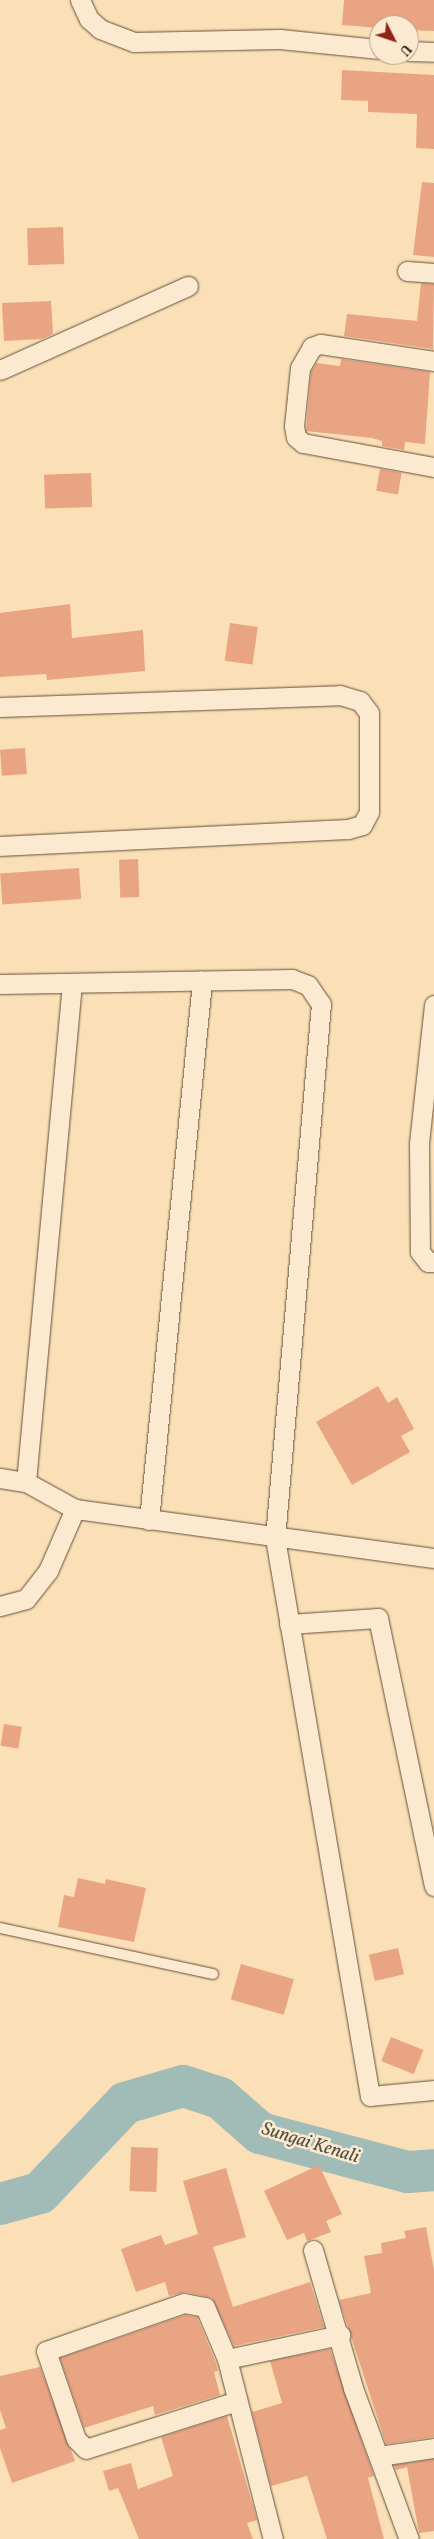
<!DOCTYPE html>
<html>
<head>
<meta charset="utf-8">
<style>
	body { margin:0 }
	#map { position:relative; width:434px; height:2539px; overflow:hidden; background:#fbdfb7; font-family:Vollkorn,serif }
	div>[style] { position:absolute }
	.river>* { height:42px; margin:-21px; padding:0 21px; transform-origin:21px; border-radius:21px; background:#a1bbb7 }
	.building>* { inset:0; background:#e9a484; transform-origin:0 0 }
	.roads { filter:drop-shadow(0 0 1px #625038) drop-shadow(0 0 1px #625038) }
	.lane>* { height:10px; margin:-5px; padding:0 5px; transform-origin:5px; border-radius:5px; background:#fcead0 }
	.street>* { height:19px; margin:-9.5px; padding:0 9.5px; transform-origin:9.5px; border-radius:9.5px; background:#fcead0 }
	span { translate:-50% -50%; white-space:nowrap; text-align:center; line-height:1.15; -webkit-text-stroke:5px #fcead0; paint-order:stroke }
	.water-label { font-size:19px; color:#514e41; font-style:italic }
	.north { position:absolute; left:369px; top:15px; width:50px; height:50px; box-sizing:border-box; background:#fcead0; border:1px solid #aa9982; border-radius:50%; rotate:131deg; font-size:14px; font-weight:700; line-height:20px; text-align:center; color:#2f200e }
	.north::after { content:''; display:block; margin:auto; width:18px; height:22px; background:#8f2418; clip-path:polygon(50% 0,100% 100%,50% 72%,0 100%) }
</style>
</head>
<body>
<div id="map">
	<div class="river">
		<div style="left:0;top:2204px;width:41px;rotate:-15.4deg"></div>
		<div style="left:40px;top:2193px;width:124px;rotate:-46.6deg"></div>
		<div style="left:125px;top:2103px;width:60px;rotate:-16.3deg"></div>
		<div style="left:183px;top:2086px;width:39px;rotate:18deg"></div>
		<div style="left:220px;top:2098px;width:53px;rotate:41.2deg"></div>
		<div style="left:260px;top:2133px;width:153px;rotate:14.8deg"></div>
		<div style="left:408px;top:2172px;width:26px;rotate:-4deg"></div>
	</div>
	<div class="building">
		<div style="clip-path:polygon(344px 0,434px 0,434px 31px,409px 30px,409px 25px,379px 28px,342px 25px)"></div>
		<div style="clip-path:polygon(342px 70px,434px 75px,434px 149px,416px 148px,417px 114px,368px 112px,368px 101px,341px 100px)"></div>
		<div style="clip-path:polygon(422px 182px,434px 183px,434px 257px,413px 255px)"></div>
		<div style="left:63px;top:227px;width:37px;height:36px;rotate:88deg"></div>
		<div style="clip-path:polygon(421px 283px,434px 284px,433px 349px,344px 336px,347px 314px,417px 321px)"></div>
		<div style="clip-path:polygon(51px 301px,53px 334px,42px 339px,4px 341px,2px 303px)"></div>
		<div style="clip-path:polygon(341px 359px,430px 372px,425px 444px,405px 442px,404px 450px,382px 446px,382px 441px,372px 438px,306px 431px,311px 372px,316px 363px,340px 366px)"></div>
		<div style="left:380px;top:469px;width:22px;height:22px;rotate:10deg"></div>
		<div style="left:91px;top:473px;width:34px;height:47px;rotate:88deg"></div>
		<div style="clip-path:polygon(70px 604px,72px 638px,143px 630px,145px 671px,47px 680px,46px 674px,0 677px,0 613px)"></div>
		<div style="left:230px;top:623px;width:28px;height:38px;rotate:8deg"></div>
		<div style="left:25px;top:748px;width:26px;height:25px;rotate:86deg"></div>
		<div style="left:138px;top:859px;width:38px;height:19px;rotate:88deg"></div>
		<div style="left:79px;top:868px;width:31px;height:79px;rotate:86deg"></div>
		<div style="clip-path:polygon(378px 1386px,388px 1403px,397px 1397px,414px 1429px,401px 1436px,410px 1452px,352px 1485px,316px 1422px)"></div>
		<div style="left:4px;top:1724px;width:18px;height:22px;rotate:9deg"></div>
		<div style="clip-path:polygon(78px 1878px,105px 1884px,106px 1879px,146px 1888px,134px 1942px,58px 1927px,64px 1895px,74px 1897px)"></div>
		<div style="left:398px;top:1948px;width:27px;height:30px;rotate:77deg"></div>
		<div style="left:241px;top:1964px;width:55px;height:37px;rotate:16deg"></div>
		<div style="left:391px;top:2037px;width:35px;height:26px;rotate:22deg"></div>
		<div style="left:131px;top:2147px;width:27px;height:44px;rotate:2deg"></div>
		<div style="clip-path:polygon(319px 2165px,342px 2214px,326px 2221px,331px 2232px,307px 2241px,304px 2233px,287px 2240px,264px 2191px)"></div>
		<div style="clip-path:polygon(226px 2168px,246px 2237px,213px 2247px,233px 2307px,310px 2282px,324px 2327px,234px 2346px,212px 2298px,186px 2292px,169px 2296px,165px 2282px,136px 2292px,121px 2249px,161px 2235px,165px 2245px,198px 2234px,183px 2181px)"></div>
		<div style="clip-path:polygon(426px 2227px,434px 2270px,434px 2437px,386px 2444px,339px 2300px,371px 2293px,364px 2256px,382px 2253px,381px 2243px,406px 2238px,404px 2231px)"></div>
		<div style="clip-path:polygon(185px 2315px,197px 2317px,216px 2363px,218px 2371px,214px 2372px,220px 2395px,155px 2415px,153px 2406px,84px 2428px,60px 2358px)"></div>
		<div style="clip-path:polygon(330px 2349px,374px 2476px,368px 2478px,384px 2539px,327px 2539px,307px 2476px,271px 2486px,252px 2412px,282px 2403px,270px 2361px)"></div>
		<div style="clip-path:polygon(40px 2367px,75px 2461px,12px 2483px,0 2448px,0 2430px,6px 2428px,0 2410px,0 2376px)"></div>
		<div style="clip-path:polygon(227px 2416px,257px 2520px,247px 2523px,253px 2539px,139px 2539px,118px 2488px,109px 2491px,103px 2471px,131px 2463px,138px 2489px,173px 2476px,161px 2437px)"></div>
		<div style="clip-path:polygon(434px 2459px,434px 2531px,419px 2533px,407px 2467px,396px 2470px,394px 2465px)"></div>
	</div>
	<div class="roads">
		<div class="lane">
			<div style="left:0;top:1928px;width:218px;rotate:12.2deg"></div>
		</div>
		<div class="street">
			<div style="left:80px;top:0;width:21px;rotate:65deg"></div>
			<div style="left:89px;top:19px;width:15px;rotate:42deg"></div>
			<div style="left:100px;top:29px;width:36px;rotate:21deg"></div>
			<div style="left:134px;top:42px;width:146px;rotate:-1.2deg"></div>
			<div style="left:280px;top:39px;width:100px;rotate:5.8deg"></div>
			<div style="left:409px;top:51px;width:25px;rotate:2deg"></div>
			<div style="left:407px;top:271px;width:27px;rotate:4deg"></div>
			<div style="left:434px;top:361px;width:115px;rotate:-171.5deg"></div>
			<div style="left:320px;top:344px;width:9px;rotate:159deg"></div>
			<div style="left:312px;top:347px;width:24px;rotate:120deg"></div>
			<div style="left:300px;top:368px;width:58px;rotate:95.9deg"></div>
			<div style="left:294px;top:426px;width:11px;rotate:80deg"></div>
			<div style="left:296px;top:437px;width:9px;rotate:41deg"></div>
			<div style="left:303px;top:443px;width:133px;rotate:10.4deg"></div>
			<div style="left:0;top:370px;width:206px;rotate:-24.1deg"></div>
			<div style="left:0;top:707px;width:340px;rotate:-2deg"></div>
			<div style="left:340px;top:695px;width:21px;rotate:17deg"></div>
			<div style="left:360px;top:701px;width:15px;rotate:53deg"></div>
			<div style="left:369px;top:713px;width:99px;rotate:90deg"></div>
			<div style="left:369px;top:812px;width:15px;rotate:118deg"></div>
			<div style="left:362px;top:825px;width:15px;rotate:164deg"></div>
			<div style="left:348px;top:829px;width:348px;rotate:177.2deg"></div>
			<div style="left:0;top:984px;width:292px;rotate:-1deg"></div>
			<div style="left:292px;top:979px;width:17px;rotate:21deg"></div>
			<div style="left:308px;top:985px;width:23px;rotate:56deg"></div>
			<div style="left:321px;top:1004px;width:536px;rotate:94.92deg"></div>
			<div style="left:275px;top:1538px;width:566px;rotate:80.34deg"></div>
			<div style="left:370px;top:2096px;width:64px;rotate:-5.4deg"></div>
			<div style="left:434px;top:1005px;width:140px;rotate:96.2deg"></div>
			<div style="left:419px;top:1144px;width:108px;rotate:89.5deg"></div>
			<div style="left:420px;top:1252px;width:13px;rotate:51deg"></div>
			<div style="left:428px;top:1262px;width:6px"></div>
			<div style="left:0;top:1478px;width:26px;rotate:9deg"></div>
			<div style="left:26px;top:1482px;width:56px;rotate:28.9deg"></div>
			<div style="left:75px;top:1509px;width:362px;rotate:7.8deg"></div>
			<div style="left:26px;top:1482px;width:501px;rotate:-84.73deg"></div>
			<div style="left:149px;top:1520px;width:542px;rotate:-84.38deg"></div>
			<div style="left:0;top:1606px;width:27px;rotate:-15deg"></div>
			<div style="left:26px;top:1599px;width:36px;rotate:-52deg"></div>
			<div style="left:48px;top:1571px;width:68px;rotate:-66.5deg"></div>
			<div style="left:289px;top:1624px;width:89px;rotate:-3.9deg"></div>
			<div style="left:378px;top:1618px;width:274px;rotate:78.2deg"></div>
			<div style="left:313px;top:2250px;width:144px;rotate:73.8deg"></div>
			<div style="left:353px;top:2388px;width:161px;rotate:69.7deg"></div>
			<div style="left:227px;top:2359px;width:116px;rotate:-12deg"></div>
			<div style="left:237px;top:2401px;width:158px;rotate:162.4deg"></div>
			<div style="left:86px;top:2449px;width:14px;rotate:-135deg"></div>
			<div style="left:76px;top:2439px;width:93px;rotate:-108.8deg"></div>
			<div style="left:46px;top:2351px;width:146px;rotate:-19.2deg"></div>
			<div style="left:184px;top:2303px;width:21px;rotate:11deg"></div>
			<div style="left:205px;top:2307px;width:56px;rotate:67.1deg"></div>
			<div style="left:227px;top:2359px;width:186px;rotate:75.7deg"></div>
			<div style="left:379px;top:2456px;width:56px;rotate:-8.3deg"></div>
		</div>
	</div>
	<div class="water-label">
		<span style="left:310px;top:2144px;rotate:17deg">Sungai Kenali</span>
	</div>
	<div class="north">U</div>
</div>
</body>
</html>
